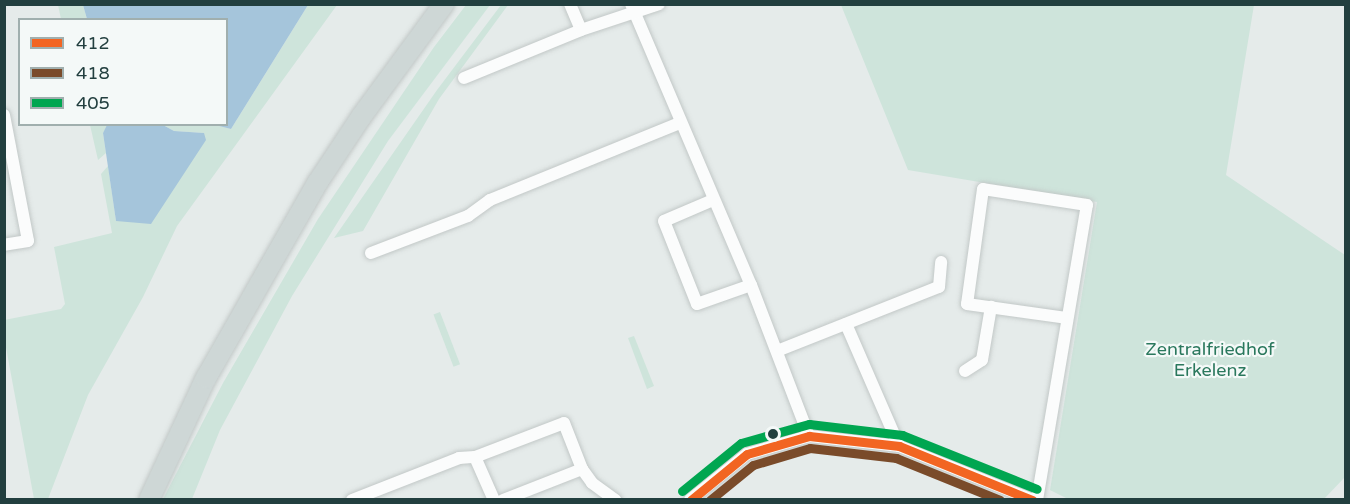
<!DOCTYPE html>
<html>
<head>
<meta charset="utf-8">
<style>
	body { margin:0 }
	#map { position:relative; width:1350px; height:504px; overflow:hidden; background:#e5ebea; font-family:"Varela Round",sans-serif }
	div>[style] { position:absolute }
	.green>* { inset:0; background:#cee4db; transform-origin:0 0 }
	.water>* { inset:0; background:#a5c5db }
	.roads { filter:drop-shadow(0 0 2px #c2c8c7) drop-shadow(0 0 2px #c2c8c7) }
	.minor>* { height:12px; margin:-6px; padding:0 6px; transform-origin:6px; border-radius:6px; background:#fbfcfc }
	.primary>* { height:20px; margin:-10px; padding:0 10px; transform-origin:10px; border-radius:10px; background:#ced7d6 }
	.bus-1>* { height:9px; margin:-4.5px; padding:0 4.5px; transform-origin:4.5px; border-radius:4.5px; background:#f26522 }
	.bus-2>* { height:9px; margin:-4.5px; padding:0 4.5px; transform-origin:4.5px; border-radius:4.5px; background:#7a4b2a }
	.bus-3>* { height:9px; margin:-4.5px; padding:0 4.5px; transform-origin:4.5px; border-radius:4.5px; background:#00a651 }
	.dots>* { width:16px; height:16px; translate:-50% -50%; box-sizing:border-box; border:3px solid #f4f9f8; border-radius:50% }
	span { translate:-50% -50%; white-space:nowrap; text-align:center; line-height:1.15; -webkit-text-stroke:4.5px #f4f9f8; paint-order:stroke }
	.park-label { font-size:18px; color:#2a785d }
	.frame { position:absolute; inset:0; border:6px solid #223f3f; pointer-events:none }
	.legend { position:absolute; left:18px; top:18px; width:210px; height:108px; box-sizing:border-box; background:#f4f9f8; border:2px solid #a0afae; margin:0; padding:8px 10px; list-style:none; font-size:18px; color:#223f3f }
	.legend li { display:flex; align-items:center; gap:12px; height:30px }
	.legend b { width:30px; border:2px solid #a0afae }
</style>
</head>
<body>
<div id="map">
	<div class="green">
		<div style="clip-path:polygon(58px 5px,83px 5px,87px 19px,61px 19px)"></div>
		<div style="clip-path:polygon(308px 5px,337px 5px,177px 226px,143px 297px,88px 395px,48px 499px,34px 499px,5px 342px,4px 320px,61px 309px,65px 304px,54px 247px,112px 233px,101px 174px,108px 166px,116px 221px,204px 133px,174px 131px,163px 125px,215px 125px,231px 129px)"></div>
		<div style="clip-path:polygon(466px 5px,490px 5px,388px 141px,292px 296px,220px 430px,192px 499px,163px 499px,223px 383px,318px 219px,434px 47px)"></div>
		<div style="clip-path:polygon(501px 5px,508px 5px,439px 99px,363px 231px,334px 238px,437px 90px)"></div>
		<div style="clip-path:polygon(841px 5px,1254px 5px,1226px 175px,1345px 255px,1345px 477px,1324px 499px,1070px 500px,1050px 490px,1097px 202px,908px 170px)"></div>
		<div style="clip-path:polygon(90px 125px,108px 125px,103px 133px,106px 153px,98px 160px)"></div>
		<div style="left:440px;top:312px;width:56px;height:7px;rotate:69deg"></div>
		<div style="clip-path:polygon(634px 336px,654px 386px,647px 389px,628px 338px)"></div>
	</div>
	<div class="water">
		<div style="clip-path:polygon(83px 5px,83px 4px,308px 5px,231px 129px,215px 125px,226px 124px,226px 20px,87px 19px)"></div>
		<div style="clip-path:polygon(107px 125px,163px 125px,174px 131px,204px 133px,206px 140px,151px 224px,116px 221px,103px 133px)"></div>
	</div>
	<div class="roads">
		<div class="minor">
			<div style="left:570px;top:4px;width:28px;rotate:67deg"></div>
			<div style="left:631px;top:4px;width:306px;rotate:66.9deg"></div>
			<div style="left:751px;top:285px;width:162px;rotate:69deg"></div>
			<div style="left:464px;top:78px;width:126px;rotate:-22.3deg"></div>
			<div style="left:581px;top:30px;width:82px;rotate:-18.4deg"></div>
			<div style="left:4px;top:115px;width:128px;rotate:79.2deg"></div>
			<div style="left:28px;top:241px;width:24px;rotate:171deg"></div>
			<div style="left:713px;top:200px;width:53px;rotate:156.8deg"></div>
			<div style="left:664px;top:221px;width:89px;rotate:68.3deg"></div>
			<div style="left:697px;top:304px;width:57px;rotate:-19.4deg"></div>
			<div style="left:371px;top:253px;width:104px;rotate:-20.9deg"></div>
			<div style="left:468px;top:216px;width:27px;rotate:-36deg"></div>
			<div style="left:490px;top:200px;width:205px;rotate:-22.1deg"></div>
			<div style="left:846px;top:324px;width:133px;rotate:66.5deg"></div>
			<div style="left:777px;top:351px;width:174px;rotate:-21.6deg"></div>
			<div style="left:939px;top:287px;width:25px;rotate:-85deg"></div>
			<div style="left:965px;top:371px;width:20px;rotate:-33deg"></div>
			<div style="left:982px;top:360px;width:54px;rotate:-80.4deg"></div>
			<div style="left:475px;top:457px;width:47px;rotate:66.2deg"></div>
			<div style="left:352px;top:500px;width:115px;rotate:-21.4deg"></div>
			<div style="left:459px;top:458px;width:16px;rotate:-4deg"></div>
			<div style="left:475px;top:457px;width:95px;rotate:-20.9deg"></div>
			<div style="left:564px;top:423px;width:49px;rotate:68.6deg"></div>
			<div style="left:582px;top:469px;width:17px;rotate:54deg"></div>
			<div style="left:592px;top:483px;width:29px;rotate:36deg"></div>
			<div style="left:503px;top:500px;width:85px;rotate:-21.4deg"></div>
			<div style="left:690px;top:500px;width:73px;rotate:-38.9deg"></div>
			<div style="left:747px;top:454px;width:65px;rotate:-16.2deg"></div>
			<div style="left:809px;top:436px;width:91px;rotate:6.3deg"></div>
			<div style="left:899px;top:446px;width:144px;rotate:21.9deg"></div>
			<div style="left:1037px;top:500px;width:299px;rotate:-80.4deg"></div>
			<div style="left:1087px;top:205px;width:105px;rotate:-171.3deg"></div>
			<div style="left:983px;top:189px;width:116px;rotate:97.9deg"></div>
			<div style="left:967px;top:304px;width:100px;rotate:8deg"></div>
		</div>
		<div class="primary">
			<div style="left:149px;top:500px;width:135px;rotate:-65deg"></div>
			<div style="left:206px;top:378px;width:226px;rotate:-60.3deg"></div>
			<div style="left:318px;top:182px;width:78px;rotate:-56.5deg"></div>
			<div style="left:361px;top:117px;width:140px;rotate:-53.7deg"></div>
		</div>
	</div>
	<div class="bus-1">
		<div style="left:691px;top:500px;width:72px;rotate:-39.4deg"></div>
		<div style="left:747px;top:454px;width:65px;rotate:-16.2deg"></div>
		<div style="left:809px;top:436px;width:91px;rotate:6.3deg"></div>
		<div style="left:899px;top:446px;width:144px;rotate:22.1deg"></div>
	</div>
	<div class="bus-2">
		<div style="left:710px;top:500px;width:55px;rotate:-39.1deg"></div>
		<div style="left:753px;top:465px;width:59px;rotate:-16.6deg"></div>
		<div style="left:810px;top:448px;width:87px;rotate:6.6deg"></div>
		<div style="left:896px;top:458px;width:112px;rotate:22deg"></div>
	</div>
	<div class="bus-3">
		<div style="left:682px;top:491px;width:76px;rotate:-39.1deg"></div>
		<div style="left:741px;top:443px;width:71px;rotate:-15.6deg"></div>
		<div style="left:809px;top:424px;width:94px;rotate:6.7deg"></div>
		<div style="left:902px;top:435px;width:145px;rotate:21.8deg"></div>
	</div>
	<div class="dots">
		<div style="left:773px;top:434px;background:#223f3f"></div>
	</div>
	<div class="park-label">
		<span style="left:1210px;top:360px">Zentralfriedhof<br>Erkelenz</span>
	</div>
	<div class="frame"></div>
	<ul class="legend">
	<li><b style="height:8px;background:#f26522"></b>412</li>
	<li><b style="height:8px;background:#7a4b2a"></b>418</li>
	<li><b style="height:8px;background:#00a651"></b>405</li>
	</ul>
</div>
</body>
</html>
